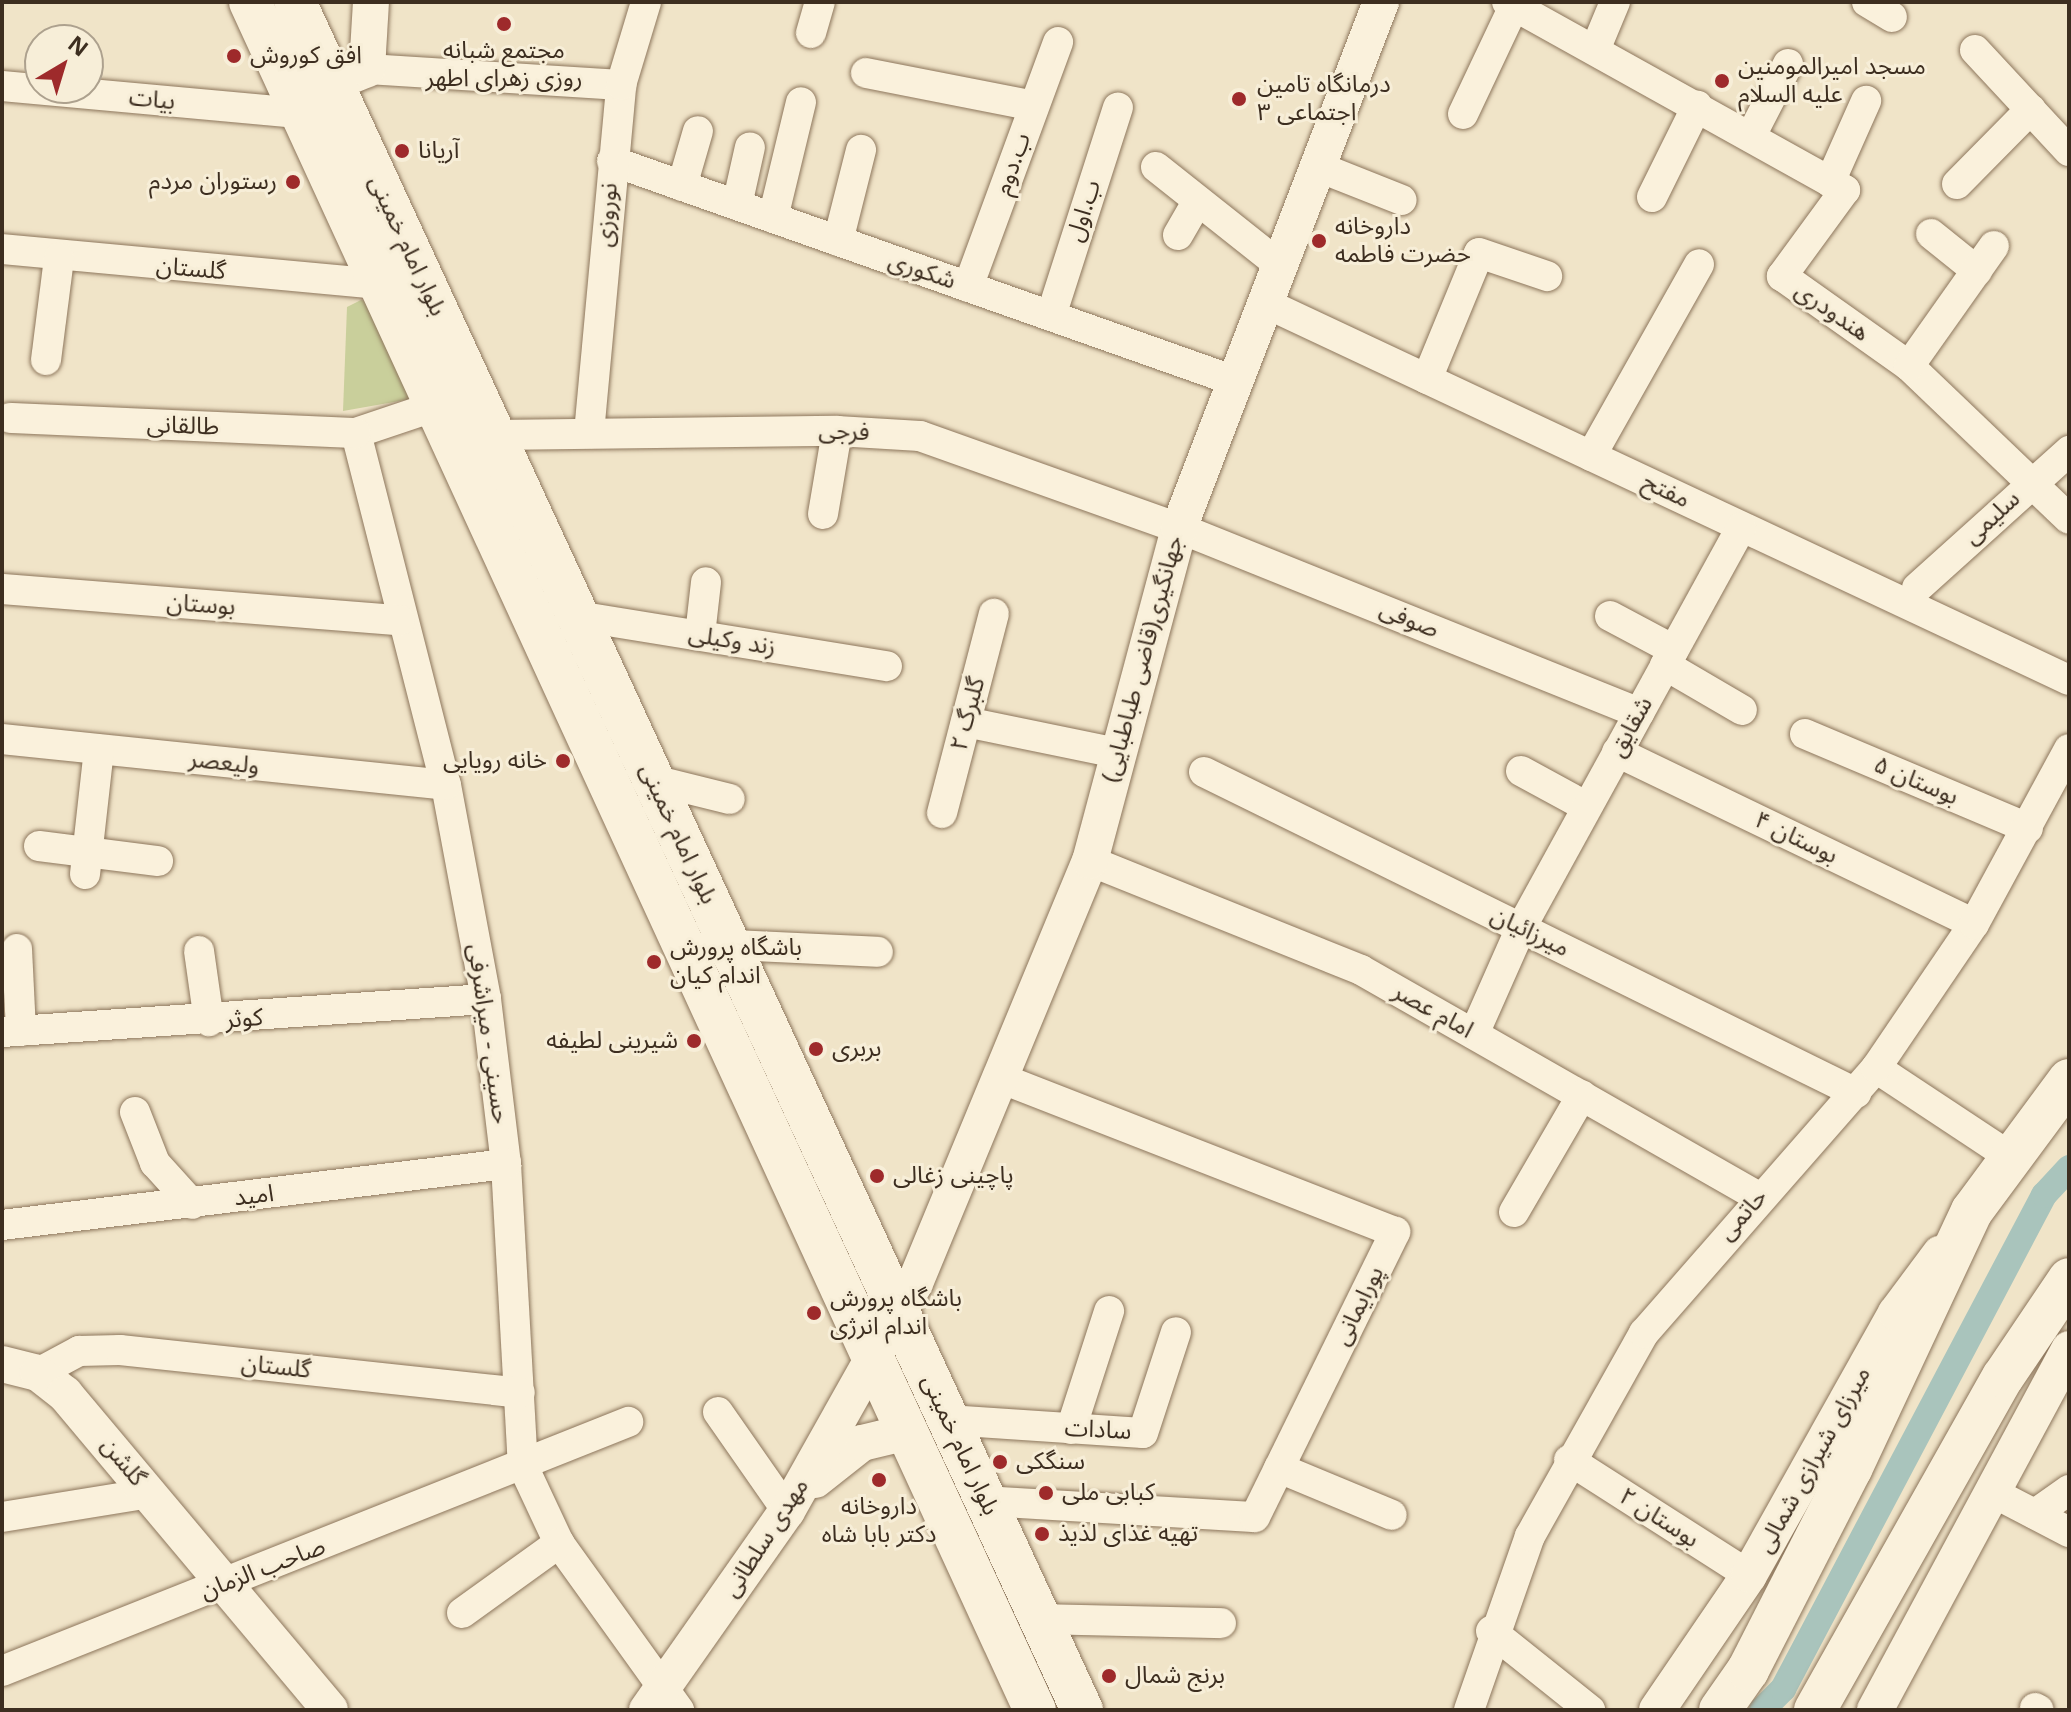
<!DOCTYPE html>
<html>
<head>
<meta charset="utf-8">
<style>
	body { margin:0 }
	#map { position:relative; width:2071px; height:1712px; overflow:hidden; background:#f0e4c8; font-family:Georgia,"Noto Sans Arabic",serif }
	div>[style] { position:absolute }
	.green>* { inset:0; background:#c9cf9b }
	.canal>* { height:26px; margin:-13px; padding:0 13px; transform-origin:13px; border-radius:13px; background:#a9c4bc }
	.roads { filter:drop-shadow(0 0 2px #8d765c) drop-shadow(0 0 2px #8d765c) }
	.minor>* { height:30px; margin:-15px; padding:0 15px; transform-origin:15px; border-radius:15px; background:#faf1dc }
	.tertiary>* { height:36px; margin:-18px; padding:0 18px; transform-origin:18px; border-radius:18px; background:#faf1dc }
	.secondary>* { height:42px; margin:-21px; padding:0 21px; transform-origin:21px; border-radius:21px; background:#faf1dc }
	.dots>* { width:22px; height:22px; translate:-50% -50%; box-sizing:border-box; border:4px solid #f7eed8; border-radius:50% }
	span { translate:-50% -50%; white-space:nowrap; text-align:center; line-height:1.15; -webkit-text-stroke:6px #f7eed8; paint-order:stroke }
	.poi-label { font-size:24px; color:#3d2e20 }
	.left { translate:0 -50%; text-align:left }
	.right { translate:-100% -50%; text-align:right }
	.street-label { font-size:24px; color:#3d2e20 }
	.frame { position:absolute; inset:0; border:4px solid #3d2e20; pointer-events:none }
	.north { position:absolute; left:24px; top:24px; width:80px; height:80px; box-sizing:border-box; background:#f7eed8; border:2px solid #ada18e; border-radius:50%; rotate:38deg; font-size:22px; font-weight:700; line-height:32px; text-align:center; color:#3d2e20 }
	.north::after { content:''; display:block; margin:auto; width:28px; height:36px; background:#9e2a2b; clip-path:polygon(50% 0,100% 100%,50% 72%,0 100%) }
</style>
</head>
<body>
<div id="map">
	<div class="green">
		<div style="clip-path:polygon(361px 300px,377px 304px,411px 399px,343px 411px,347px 307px)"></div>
	</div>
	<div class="canal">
		<div style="left:1762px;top:1710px;width:30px;rotate:-45deg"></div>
		<div style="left:1783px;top:1689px;width:559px;rotate:-62.15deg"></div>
		<div style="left:2044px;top:1195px;width:37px;rotate:-47deg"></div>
	</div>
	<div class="roads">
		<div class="minor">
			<div style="left:1507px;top:2px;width:387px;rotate:29.1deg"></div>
			<div style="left:1845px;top:190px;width:107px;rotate:126.2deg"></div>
			<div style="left:1782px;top:276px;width:156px;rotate:35.3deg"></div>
			<div style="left:1909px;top:366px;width:221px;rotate:43.7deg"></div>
			<div style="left:1867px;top:2px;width:29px;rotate:31deg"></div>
			<div style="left:811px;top:33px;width:32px;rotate:-74deg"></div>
			<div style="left:1595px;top:50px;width:52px;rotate:-67.4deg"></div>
			<div style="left:1975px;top:50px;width:138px;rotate:47.1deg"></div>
			<div style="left:367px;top:69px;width:255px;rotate:3.6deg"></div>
			<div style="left:866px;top:73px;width:171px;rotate:11.1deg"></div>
			<div style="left:2px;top:86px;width:300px;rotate:5.2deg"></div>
			<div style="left:1463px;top:114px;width:119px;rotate:-64.7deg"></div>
			<div style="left:1751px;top:136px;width:81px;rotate:-62.8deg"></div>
			<div style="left:612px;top:161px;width:658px;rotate:19.45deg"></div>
			<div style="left:1316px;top:166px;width:92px;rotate:21.6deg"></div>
			<div style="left:1156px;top:167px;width:154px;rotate:38.4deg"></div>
			<div style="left:1830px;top:182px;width:89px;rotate:-66deg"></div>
			<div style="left:1957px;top:184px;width:105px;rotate:-45.4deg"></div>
			<div style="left:682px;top:186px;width:57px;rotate:-73.8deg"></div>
			<div style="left:1652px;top:197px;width:102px;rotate:-63.7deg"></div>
			<div style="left:737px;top:205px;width:59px;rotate:-77.4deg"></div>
			<div style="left:773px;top:218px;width:119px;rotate:-76.4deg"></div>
			<div style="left:1931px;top:234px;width:59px;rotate:38.8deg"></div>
			<div style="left:1178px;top:235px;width:39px;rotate:-60deg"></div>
			<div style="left:838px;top:241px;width:94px;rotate:-75.8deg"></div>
			<div style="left:2px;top:249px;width:380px;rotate:5.3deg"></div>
			<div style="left:968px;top:287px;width:261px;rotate:-69.8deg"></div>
			<div style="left:1263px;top:302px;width:890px;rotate:25.13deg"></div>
			<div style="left:1051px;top:316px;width:219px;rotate:-72.2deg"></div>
			<div style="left:46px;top:360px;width:103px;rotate:-82.7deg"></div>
			<div style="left:1909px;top:366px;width:147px;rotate:-54.7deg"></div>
			<div style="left:1427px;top:379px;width:136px;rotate:-67.6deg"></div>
			<div style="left:1479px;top:253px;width:72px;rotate:18.7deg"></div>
			<div style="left:436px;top:406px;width:84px;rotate:161.4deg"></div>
			<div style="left:356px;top:433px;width:363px;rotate:75.7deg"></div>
			<div style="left:446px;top:785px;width:218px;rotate:79.4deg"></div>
			<div style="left:486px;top:999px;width:166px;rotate:83.1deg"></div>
			<div style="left:506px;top:1164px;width:302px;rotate:86.8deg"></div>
			<div style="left:523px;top:1466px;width:85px;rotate:64.9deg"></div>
			<div style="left:559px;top:1543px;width:206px;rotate:54.3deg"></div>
			<div style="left:10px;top:418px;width:346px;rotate:2.5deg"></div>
			<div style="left:589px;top:433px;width:349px;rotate:-84.7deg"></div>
			<div style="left:621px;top:85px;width:87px;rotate:-73.2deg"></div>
			<div style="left:494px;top:435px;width:343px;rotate:-0.7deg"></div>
			<div style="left:837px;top:431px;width:83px;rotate:3.4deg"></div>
			<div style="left:920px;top:436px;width:275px;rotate:19.6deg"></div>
			<div style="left:1179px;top:528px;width:496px;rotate:21.9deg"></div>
			<div style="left:1591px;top:456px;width:220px;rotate:-60.6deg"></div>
			<div style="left:823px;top:514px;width:84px;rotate:-80.4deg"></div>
			<div style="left:1917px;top:588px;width:205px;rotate:-42deg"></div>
			<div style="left:2px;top:589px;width:399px;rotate:4.5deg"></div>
			<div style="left:577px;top:616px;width:314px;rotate:9.2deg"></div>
			<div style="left:1610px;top:616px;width:72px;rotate:28deg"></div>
			<div style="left:700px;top:635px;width:53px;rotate:-83.5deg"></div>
			<div style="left:1665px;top:665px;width:89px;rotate:30.3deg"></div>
			<div style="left:966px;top:722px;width:154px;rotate:11.6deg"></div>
			<div style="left:1805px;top:734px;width:242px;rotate:22.9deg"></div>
			<div style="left:2px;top:739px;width:446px;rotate:5.9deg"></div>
			<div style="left:1617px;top:752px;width:396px;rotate:25.7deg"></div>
			<div style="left:1521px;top:771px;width:75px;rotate:28.6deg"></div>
			<div style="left:1204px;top:772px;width:727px;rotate:26.21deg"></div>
			<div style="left:653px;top:780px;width:79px;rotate:13.9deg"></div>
			<div style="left:942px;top:813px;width:206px;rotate:-75.4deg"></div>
			<div style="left:39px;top:846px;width:120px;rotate:7.2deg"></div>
			<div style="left:1090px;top:861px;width:292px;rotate:21.9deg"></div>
			<div style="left:1361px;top:970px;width:458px;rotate:29.7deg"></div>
			<div style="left:85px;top:874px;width:125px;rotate:-83.6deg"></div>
			<div style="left:711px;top:944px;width:167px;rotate:2.7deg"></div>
			<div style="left:17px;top:949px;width:82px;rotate:87.2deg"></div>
			<div style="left:199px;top:951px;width:71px;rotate:81.9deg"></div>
			<div style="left:2px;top:1032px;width:485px;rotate:-3.9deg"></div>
			<div style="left:1474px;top:1034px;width:116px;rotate:-66.1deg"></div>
			<div style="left:1521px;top:928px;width:457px;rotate:-61.2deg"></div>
			<div style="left:1876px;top:1068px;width:159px;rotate:33.5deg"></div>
			<div style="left:135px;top:1112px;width:55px;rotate:68.6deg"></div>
			<div style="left:155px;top:1163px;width:55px;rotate:47.9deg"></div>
			<div style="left:1514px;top:1212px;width:135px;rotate:-59.8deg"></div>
			<div style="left:2px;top:1225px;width:508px;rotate:-6.9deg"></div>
			<div style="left:38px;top:1373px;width:47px;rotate:-28.2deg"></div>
			<div style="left:79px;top:1351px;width:41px;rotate:-1.4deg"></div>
			<div style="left:120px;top:1350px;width:402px;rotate:6.1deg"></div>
			<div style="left:718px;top:1412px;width:121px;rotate:55.1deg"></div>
			<div style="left:948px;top:1420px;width:195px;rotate:3.8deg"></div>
			<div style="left:1143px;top:1433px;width:106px;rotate:-71.9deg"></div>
			<div style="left:1071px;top:1429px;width:124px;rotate:-72.1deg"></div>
			<div style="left:1569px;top:1460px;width:214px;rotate:32.6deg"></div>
			<div style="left:1279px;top:1468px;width:122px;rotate:22.6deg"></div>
			<div style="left:1992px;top:1492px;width:87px;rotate:27.5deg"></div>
			<div style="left:985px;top:1501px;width:270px;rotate:3.4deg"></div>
			<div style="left:1255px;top:1517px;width:318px;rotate:-63.8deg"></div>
			<div style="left:1395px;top:1232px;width:422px;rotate:-158.7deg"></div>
			<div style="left:2035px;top:1514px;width:42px;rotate:-35.2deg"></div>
			<div style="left:2px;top:1517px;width:150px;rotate:-9.2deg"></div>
			<div style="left:462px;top:1613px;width:120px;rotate:-35.8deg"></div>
			<div style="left:1041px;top:1619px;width:180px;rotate:1.3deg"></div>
			<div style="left:1491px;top:1631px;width:127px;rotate:38.6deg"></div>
			<div style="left:2px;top:1671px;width:674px;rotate:-21.69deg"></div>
			<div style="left:2035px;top:1708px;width:4px;rotate:27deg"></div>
			<div style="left:1469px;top:1710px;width:184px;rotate:-70.7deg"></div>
			<div style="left:1530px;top:1536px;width:233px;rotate:-60.7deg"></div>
			<div style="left:1644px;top:1333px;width:352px;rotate:-48.8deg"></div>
			<div style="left:1876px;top:1068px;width:174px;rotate:-55.8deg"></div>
			<div style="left:1974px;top:924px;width:199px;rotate:-61.5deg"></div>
		</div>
		<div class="tertiary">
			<div style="left:333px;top:83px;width:37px;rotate:-22deg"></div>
			<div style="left:367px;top:69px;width:67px;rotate:-86.6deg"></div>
			<div style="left:2px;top:1364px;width:37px;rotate:14deg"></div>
			<div style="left:38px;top:1373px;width:34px;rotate:38deg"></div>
			<div style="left:65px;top:1394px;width:412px;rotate:50deg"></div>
			<div style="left:815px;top:1480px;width:60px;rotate:-38.2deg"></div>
			<div style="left:862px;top:1443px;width:47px;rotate:-13.4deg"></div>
			<div style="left:647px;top:1710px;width:243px;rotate:-54.9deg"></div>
			<div style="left:787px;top:1511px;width:261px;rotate:-60.7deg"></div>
			<div style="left:915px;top:1283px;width:457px;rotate:-67.5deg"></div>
			<div style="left:1090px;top:861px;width:345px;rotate:-75deg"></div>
			<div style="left:1179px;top:528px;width:563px;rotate:-68.99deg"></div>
			<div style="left:1657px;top:1710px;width:163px;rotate:-55.7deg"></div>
			<div style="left:1749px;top:1575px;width:300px;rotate:-60.7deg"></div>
			<div style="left:1896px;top:1313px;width:74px;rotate:-53.3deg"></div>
			<div style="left:1875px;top:1710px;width:410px;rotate:-61.7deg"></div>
		</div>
		<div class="secondary">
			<div style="left:250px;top:2px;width:1880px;rotate:65.32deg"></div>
			<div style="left:295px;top:2px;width:1881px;rotate:65.26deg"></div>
			<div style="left:1720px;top:1710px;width:49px;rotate:-55deg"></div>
			<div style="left:1748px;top:1670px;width:226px;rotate:-62.9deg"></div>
			<div style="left:1851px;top:1469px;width:285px;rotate:-64.9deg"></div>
			<div style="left:1972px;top:1211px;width:163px;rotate:-53.5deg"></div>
			<div style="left:1815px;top:1710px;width:382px;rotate:-60.6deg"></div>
			<div style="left:2003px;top:1377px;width:118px;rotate:-56deg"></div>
		</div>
	</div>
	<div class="dots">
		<div style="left:504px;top:24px;background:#9e2a2b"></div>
		<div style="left:234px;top:56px;background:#9e2a2b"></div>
		<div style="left:1722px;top:81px;background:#9e2a2b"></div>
		<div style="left:1239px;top:99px;background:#9e2a2b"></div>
		<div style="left:402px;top:151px;background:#9e2a2b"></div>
		<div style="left:293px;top:182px;background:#9e2a2b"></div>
		<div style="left:1319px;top:241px;background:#9e2a2b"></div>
		<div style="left:563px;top:761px;background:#9e2a2b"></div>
		<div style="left:654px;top:962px;background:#9e2a2b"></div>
		<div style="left:694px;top:1041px;background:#9e2a2b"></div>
		<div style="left:816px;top:1049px;background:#9e2a2b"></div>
		<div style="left:877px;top:1176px;background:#9e2a2b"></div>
		<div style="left:814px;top:1313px;background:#9e2a2b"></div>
		<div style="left:1000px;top:1462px;background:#9e2a2b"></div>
		<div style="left:879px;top:1480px;background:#9e2a2b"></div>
		<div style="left:1046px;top:1493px;background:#9e2a2b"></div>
		<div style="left:1042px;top:1534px;background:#9e2a2b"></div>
		<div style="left:1109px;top:1676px;background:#9e2a2b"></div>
	</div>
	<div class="poi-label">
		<span style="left:504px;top:65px">مجتمع شبانه<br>روزی زهرای اطهر</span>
		<span class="left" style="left:250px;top:56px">افق کوروش</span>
		<span class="left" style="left:1738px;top:81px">مسجد امیرالمومنین<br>علیه السلام</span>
		<span class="left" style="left:1257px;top:99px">درمانگاه تامین<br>اجتماعی ۳</span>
		<span class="left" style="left:418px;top:151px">آريانا</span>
		<span class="right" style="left:277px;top:182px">رستوران مردم</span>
		<span class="left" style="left:1335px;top:241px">داروخانه<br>حضرت فاطمه</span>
		<span class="right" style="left:547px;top:761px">خانه رویایی</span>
		<span class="left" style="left:670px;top:962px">باشگاه پرورش<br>اندام کیان</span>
		<span class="right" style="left:678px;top:1041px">شیرینی لطیفه</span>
		<span class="left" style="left:832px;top:1049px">بربری</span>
		<span class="left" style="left:893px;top:1176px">پاچینی زغالی</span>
		<span class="left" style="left:830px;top:1313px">باشگاه پرورش<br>اندام انرژی</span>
		<span class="left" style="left:1016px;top:1462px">سنگکی</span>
		<span class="left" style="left:1062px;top:1493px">کبابی ملی</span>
		<span style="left:879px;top:1521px">داروخانه<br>دکتر بابا شاه</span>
		<span class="left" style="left:1058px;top:1534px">تهیه غذای لذیذ</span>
		<span class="left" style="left:1125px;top:1676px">برنج شمال</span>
	</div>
	<div class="street-label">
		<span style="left:152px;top:100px;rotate:5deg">بیات</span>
		<span style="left:1013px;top:164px;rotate:-70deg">ب.دوم</span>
		<span style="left:1084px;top:211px;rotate:-72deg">ب.اول</span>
		<span style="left:607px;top:215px;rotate:-85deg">نوروزی</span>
		<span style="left:407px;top:246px;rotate:65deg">بلوار امام خمینی</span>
		<span style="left:191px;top:269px;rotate:5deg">گلستان</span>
		<span style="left:922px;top:271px;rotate:19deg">شکوری</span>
		<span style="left:1832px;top:312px;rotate:35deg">هندودری</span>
		<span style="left:183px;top:426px;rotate:2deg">طالقانی</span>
		<span style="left:844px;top:432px;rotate:2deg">فرجی</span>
		<span style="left:1666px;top:491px;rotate:25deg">مفتح</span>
		<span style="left:1992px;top:518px;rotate:-43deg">سلیمی</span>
		<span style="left:201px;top:605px;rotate:4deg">بوستان</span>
		<span style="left:1409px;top:620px;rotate:22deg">صوفی</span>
		<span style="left:732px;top:641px;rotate:9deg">زند وکیلی</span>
		<span style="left:1143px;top:659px;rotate:-75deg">جهانگیری(قاضی طباطبایی)</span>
		<span style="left:968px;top:714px;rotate:-75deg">گلبرگ ۲</span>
		<span style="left:1631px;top:727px;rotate:-61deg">شقایق</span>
		<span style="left:224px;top:763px;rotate:6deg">ولیعصر</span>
		<span style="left:1916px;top:781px;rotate:23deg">بوستان ۵</span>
		<span style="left:678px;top:834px;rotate:65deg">بلوار امام خمینی</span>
		<span style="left:1796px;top:838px;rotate:26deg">بوستان ۴</span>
		<span style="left:1530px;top:932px;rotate:26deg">میرزائیان</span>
		<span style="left:1433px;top:1011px;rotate:29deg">امام عصر</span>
		<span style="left:244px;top:1019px;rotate:-5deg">کوثر</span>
		<span style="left:488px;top:1034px;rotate:82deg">حسینی - میراشرفی</span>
		<span style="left:254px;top:1196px;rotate:-7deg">امید</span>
		<span style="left:1743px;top:1215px;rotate:-48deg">حاتمی</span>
		<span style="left:1359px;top:1306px;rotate:-64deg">پورایمانی</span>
		<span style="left:276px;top:1367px;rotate:6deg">گلستان</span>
		<span style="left:1098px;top:1430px;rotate:3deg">سادات</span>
		<span style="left:960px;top:1445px;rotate:65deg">بلوار امام خمینی</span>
		<span style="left:1814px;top:1460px;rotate:-61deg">میرزای شیرازی شمالی</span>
		<span style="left:123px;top:1462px;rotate:50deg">گلشن</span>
		<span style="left:1659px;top:1518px;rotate:33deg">بوستان ۲</span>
		<span style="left:766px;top:1538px;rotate:-57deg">مهدی سلطانی</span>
		<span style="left:263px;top:1569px;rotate:-21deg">صاحب الزمان</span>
	</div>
	<div class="frame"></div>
	<div class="north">N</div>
</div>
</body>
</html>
